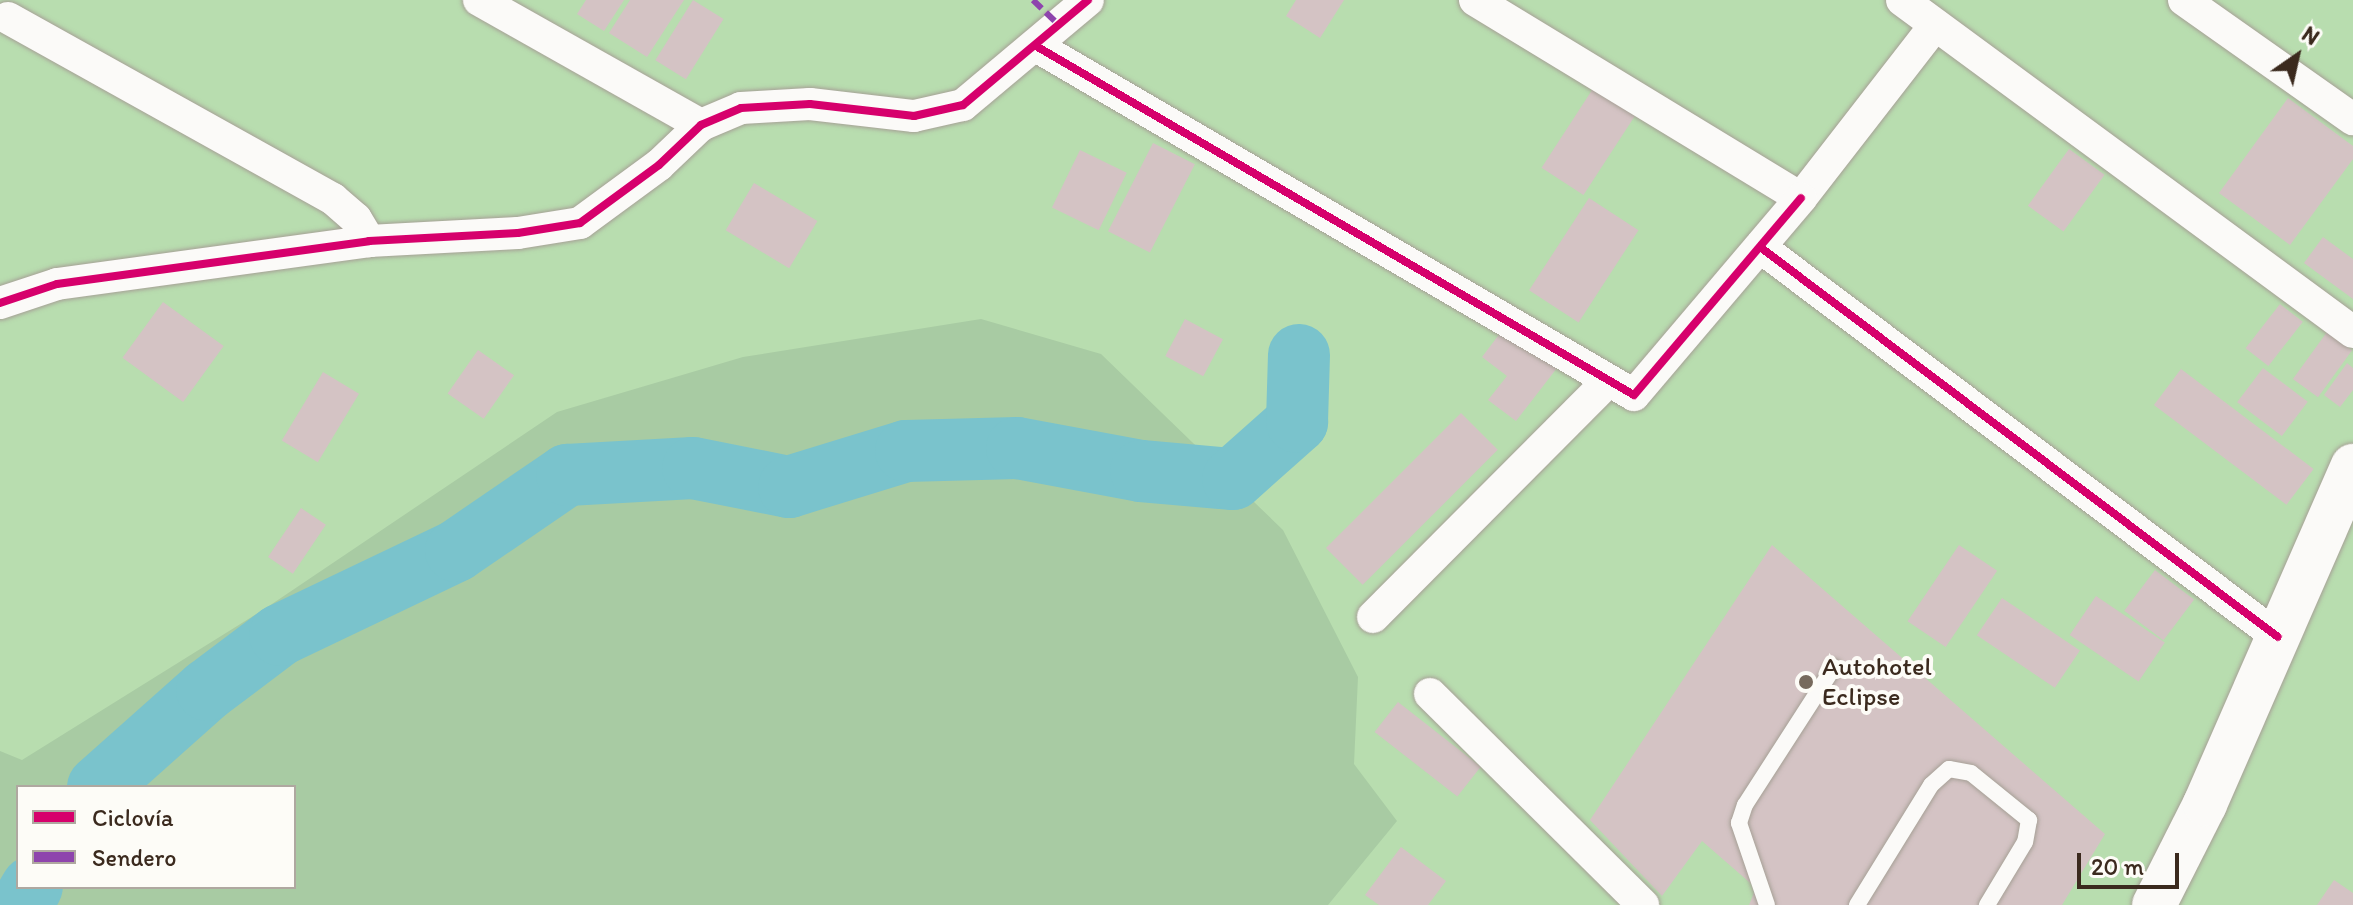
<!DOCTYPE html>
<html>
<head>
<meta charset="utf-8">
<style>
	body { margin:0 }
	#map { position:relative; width:2353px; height:905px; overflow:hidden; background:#e7e1d2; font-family:Itim,sans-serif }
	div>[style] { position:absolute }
	.green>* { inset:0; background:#b8ddaf }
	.forest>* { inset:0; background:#a8cba3 }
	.river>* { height:62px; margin:-31px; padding:0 31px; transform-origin:31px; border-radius:31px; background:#7ac3cc }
	.building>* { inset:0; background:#d4c3c4; transform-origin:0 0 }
	.roads { filter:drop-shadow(0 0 2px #a6a096) drop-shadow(0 0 2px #a6a096) }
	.lane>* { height:16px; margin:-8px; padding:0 8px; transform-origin:8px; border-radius:8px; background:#fbfaf8 }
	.street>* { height:32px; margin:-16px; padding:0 16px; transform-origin:16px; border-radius:16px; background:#fbfaf8 }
	.secondary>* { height:44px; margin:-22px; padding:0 22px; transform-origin:22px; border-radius:22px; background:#fbfaf8 }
	.quiet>* { height:6px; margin-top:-3px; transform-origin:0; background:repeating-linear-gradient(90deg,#8e44ad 0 12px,transparent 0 18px) }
	.cycleway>* { height:8px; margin:-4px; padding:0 4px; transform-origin:4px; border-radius:4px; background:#d6006c }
	.dots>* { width:22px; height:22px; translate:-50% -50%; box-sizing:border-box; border:4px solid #fdfcf7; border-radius:50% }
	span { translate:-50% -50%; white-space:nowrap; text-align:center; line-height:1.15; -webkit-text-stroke:8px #fdfcf7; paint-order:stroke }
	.poi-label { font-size:26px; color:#3b2a1e }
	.left { translate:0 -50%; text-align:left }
	.legend { position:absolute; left:16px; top:785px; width:280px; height:104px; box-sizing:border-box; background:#fdfcf7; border:2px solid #afa8a0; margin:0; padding:10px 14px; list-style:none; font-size:24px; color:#3b2a1e }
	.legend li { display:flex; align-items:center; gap:16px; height:40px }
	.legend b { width:40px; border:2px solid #afa8a0 }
	.north { position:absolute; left:2257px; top:16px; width:80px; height:80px; -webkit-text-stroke:6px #fdfcf7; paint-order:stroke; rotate:34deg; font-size:22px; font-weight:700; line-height:32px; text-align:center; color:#3b2a1e }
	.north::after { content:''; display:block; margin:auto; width:28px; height:36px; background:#3b2a1e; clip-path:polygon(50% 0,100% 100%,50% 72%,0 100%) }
	.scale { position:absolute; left:2077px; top:853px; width:102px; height:36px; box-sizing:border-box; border:4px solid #3b2a1e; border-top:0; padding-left:10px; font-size:24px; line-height:28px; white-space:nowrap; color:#3b2a1e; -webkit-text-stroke:6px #fdfcf7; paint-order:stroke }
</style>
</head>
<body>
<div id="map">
	<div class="green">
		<div style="clip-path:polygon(evenodd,0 0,2353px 0,2353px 905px,0 905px,0 0,18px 787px,294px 787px,294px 887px,18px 887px,18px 787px)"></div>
	</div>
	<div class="forest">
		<div style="clip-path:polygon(evenodd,981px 319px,1101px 354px,1283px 530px,1358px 677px,1354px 764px,1397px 821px,1328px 905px,0 905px,0 751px,22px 760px,266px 608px,557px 412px,743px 357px,981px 319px,18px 787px,294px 787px,294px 887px,18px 887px,18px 787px)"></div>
	</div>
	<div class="river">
		<div style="left:98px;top:787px;width:146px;rotate:-41.7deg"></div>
		<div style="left:207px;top:690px;width:91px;rotate:-37deg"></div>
		<div style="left:280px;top:635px;width:195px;rotate:-25.5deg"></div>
		<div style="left:456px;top:551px;width:135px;rotate:-34.4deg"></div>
		<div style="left:567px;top:475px;width:126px;rotate:-3.2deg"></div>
		<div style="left:693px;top:468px;width:98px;rotate:11.2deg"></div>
		<div style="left:789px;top:487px;width:122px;rotate:-17.1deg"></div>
		<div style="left:906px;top:451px;width:111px;rotate:-1.5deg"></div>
		<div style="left:1017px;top:448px;width:126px;rotate:10.5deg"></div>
		<div style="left:1141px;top:471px;width:92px;rotate:5deg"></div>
		<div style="left:1233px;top:479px;width:86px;rotate:-41.7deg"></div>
		<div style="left:1297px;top:422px;width:67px;rotate:-88.3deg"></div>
		<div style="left:21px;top:905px;width:21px;rotate:-59deg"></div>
	</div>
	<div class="building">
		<div style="clip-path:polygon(586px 0,624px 0,604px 31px,577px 14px)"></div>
		<div style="clip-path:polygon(630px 0,684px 0,647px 57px,609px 33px)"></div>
		<div style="left:693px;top:0;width:36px;height:71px;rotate:32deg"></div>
		<div style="clip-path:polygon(1296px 0,1344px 0,1320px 38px,1286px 16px)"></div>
		<div style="left:1596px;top:84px;width:50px;height:100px;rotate:33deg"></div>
		<div style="clip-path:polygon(2288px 98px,2353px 146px,2353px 159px,2290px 245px,2219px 193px)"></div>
		<div style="left:1153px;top:143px;width:47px;height:99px;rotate:27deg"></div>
		<div style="left:2069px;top:149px;width:44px;height:70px;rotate:36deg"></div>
		<div style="left:1080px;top:150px;width:52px;height:64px;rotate:26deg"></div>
		<div style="left:754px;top:183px;width:74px;height:55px;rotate:31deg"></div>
		<div style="left:1589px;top:198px;width:59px;height:110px;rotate:33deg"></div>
		<div style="clip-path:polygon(2323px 237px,2353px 259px,2353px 299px,2304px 263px)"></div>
		<div style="left:163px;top:302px;width:75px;height:69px;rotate:36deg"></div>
		<div style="left:2280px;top:304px;width:29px;height:56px;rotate:38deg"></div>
		<div style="left:1185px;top:319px;width:43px;height:42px;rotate:28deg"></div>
		<div style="clip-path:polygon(1504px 328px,1557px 368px,1516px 421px,1488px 400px,1507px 376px,1482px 357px)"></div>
		<div style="left:2327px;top:332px;width:31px;height:58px;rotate:36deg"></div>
		<div style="left:478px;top:350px;width:44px;height:53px;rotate:35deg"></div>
		<div style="clip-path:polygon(2347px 363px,2353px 368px,2353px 390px,2340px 407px,2324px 395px)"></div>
		<div style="left:2263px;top:368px;width:56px;height:43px;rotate:37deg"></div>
		<div style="left:2181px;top:369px;width:166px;height:45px;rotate:37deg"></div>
		<div style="left:323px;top:372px;width:42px;height:80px;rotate:31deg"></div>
		<div style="left:1461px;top:413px;width:52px;height:191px;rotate:45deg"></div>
		<div style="left:301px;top:508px;width:30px;height:59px;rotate:34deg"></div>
		<div style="clip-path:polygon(1772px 545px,2105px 834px,2062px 905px,1749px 905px,1756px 888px,1702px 841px,1662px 896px,1590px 820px)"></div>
		<div style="left:1959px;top:545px;width:46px;height:92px;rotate:34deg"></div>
		<div style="left:2155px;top:570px;width:49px;height:51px;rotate:37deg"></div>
		<div style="left:2096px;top:596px;width:83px;height:47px;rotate:34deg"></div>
		<div style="left:2002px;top:598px;width:94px;height:45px;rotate:34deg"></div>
		<div style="left:1398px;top:702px;width:105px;height:38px;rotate:38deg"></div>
		<div style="clip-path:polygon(1401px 847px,1446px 881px,1428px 905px,1379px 905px,1365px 895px)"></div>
		<div style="clip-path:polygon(2334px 880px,2353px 893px,2353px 905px,2317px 905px)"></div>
	</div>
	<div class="roads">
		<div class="lane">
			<div style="left:1767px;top:905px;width:87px;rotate:-108.9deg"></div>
			<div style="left:1739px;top:823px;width:19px;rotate:-72deg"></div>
			<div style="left:1745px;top:805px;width:164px;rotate:-57.2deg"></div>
			<div style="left:1857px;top:905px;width:141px;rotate:-58.3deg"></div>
			<div style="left:1931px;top:785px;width:24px;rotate:-42deg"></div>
			<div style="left:1949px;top:769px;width:22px;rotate:10deg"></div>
			<div style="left:1971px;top:773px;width:75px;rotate:39deg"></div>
			<div style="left:2029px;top:820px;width:22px;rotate:100deg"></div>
			<div style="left:2025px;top:842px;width:74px;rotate:121.1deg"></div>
		</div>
		<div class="street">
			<div style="left:479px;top:0;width:255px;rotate:29.4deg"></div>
			<div style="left:1475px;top:0;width:381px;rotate:31.3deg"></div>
			<div style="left:1801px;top:198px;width:219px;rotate:-52.2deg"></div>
			<div style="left:1902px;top:0;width:560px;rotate:36.36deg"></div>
			<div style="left:2184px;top:0;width:207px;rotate:35.2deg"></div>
			<div style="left:8px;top:18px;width:372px;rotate:29.1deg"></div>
			<div style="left:333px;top:199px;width:30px;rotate:41deg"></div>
			<div style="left:356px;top:219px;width:26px;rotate:59deg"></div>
			<div style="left:1036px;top:46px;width:692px;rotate:30.27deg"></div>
			<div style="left:1634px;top:395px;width:258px;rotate:-49.7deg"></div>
			<div style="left:1760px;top:247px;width:648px;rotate:36.98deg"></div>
			<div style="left:0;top:303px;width:60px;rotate:-18.4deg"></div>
			<div style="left:57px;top:284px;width:315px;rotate:-7.8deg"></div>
			<div style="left:369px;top:241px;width:149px;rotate:-3.1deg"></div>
			<div style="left:518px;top:233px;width:63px;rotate:-9.2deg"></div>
			<div style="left:580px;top:223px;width:98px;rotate:-36.3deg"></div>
			<div style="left:659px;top:165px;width:58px;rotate:-43.6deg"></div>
			<div style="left:701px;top:125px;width:43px;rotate:-23deg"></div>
			<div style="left:741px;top:108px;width:69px;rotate:-3.3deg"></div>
			<div style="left:810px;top:104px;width:105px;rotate:6.6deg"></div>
			<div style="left:914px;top:116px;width:50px;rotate:-12.7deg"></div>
			<div style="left:963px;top:105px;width:163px;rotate:-40deg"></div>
			<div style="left:1373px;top:617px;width:333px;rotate:-45.1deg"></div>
			<div style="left:1430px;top:694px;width:300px;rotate:44.7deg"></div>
		</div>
		<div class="secondary">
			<div style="left:2154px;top:905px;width:113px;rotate:-63.2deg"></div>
			<div style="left:2205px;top:804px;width:369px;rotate:-66.4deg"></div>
		</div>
	</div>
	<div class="quiet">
		<div style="left:1033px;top:0;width:36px;rotate:44deg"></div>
	</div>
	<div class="cycleway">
		<div style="left:1036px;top:46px;width:692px;rotate:30.27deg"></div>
		<div style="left:1634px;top:395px;width:258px;rotate:-49.7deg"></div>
		<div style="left:1760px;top:247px;width:648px;rotate:36.98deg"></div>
		<div style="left:0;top:303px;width:60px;rotate:-18.4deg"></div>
		<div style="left:57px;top:284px;width:315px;rotate:-7.8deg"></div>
		<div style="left:369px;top:241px;width:149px;rotate:-3.1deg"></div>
		<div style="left:518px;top:233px;width:63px;rotate:-9.2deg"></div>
		<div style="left:580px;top:223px;width:98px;rotate:-36.3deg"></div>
		<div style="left:659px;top:165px;width:58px;rotate:-43.6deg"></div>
		<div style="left:701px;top:125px;width:43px;rotate:-23deg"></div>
		<div style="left:741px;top:108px;width:69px;rotate:-3.3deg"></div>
		<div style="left:810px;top:104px;width:105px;rotate:6.6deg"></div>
		<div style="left:914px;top:116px;width:50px;rotate:-12.7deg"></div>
		<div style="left:963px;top:105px;width:163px;rotate:-40deg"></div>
	</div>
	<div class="dots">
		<div style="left:1806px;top:682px;background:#776a5d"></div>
	</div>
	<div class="poi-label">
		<span class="left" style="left:1822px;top:682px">Autohotel<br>Eclipse</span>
	</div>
	<ul class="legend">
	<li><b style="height:10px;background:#d6006c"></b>Ciclovía</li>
	<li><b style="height:10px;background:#8e44ad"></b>Sendero</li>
	</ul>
	<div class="north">N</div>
	<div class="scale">20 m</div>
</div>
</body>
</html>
